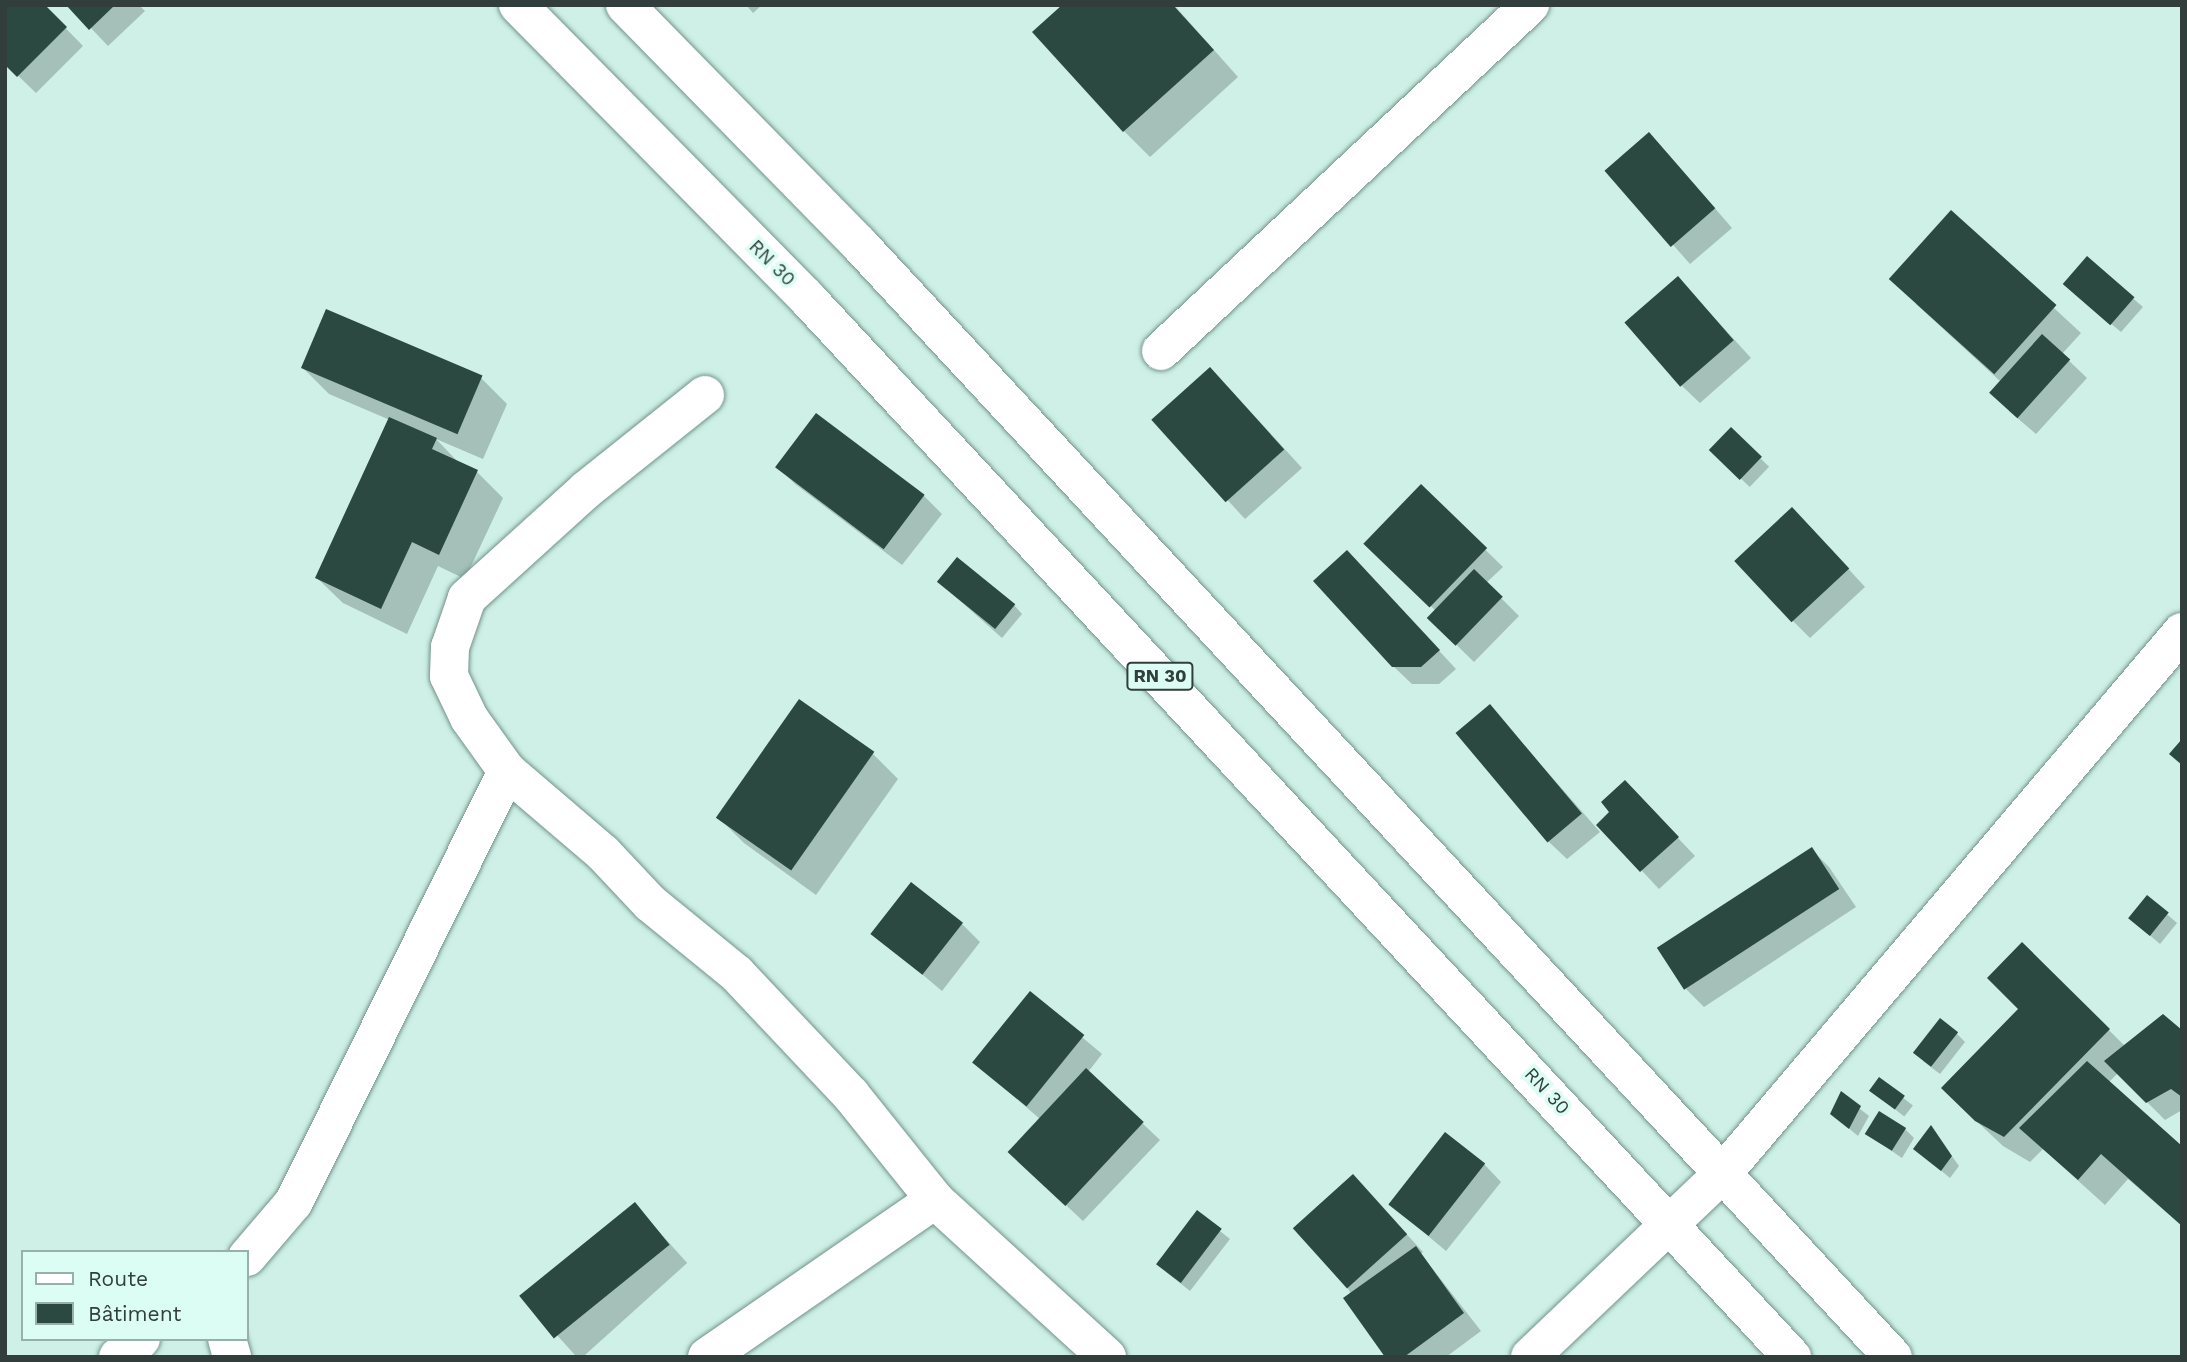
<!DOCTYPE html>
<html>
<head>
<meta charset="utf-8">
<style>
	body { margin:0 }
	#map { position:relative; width:2187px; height:1362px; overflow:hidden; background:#cef0e6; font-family:"Work Sans",sans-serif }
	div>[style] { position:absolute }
	.shadow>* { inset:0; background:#0003; transform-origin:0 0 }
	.building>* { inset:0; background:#2b4841; transform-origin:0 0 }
	.roads { filter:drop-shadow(0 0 2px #73938a) drop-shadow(0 0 2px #73938a) }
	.minor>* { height:38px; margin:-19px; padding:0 19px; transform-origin:19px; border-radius:19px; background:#fff }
	.primary>* { height:38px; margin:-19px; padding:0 19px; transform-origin:19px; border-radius:19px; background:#fff }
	span { translate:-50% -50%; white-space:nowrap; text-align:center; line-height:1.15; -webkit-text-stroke:7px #dbfdf4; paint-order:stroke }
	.shield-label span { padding:2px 5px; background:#dbfdf4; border:2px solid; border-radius:5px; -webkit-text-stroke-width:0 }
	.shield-label { font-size:18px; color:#313e3b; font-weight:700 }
	.street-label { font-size:19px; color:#313e3b }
	.frame { position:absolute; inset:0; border:7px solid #313e3b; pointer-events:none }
	.legend { position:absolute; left:21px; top:1250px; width:228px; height:91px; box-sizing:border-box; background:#dbfdf4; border:2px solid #97b1aa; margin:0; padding:9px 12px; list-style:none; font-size:21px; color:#313e3b }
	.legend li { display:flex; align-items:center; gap:14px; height:35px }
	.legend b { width:35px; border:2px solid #97b1aa }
</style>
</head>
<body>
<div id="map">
	<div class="shadow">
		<div style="clip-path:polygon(43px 5px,83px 46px,36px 93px,5px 63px)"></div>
		<div style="clip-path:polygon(69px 5px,139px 5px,145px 11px,108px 46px)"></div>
		<div style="clip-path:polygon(746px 5px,762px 5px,753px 13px)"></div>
		<div style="clip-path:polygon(1064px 5px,1174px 5px,1238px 77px,1150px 157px,1124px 131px)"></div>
		<div style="clip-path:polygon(1667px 153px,1732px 228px,1690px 264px,1607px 170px)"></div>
		<div style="clip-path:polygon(1951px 213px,2081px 333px,2062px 354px,2087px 378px,2036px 434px,2009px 411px,2001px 382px,1916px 304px)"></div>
		<div style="clip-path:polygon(2087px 259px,2143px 307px,2121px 332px,2074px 293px)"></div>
		<div style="clip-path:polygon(1678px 278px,1751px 358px,1700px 403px,1682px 386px)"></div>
		<div style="clip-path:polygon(303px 368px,481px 378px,507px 404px,483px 459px,436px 439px,460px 464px,477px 472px,503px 498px,465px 579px,438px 566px,407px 634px,343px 603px,317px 578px,390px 420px,329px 394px)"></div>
		<div style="clip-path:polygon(1228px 387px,1302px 468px,1245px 519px,1154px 420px)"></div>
		<div style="clip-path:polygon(816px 415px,924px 496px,942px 514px,902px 565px,795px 484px,777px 466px)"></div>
		<div style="left:1731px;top:430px;width:53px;height:28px;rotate:44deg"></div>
		<div style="clip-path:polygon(1421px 487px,1503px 567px,1486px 583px,1519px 616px,1474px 662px,1429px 618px,1436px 611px,1384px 561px)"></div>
		<div style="clip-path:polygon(1810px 527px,1865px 587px,1810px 638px,1792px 620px)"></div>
		<div style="clip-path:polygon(1364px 570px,1456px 669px,1439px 684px,1412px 684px,1393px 666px)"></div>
		<div style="clip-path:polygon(949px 591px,1014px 605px,1022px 614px,1002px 638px)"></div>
		<div style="clip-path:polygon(1490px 707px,1600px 832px,1567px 859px,1549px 842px)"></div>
		<div style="clip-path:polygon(872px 753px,898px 779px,816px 895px,744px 843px,718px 817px)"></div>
		<div style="clip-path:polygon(1642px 800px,1695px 856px,1659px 889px,1599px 825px)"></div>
		<div style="clip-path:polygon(1811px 849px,1829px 867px,1856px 907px,1704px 1007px,1686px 989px)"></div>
		<div style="clip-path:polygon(2147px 897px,2177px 923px,2160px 944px,2139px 926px)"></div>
		<div style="clip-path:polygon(962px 924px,980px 942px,942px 991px,873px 933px)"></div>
		<div style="clip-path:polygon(2022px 945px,2125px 1046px,2182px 1033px,2182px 1110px,2165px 1120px,2118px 1073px,2108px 1083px,2182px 1148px,2182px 1226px,2128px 1179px,2105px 1205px,2043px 1149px,2030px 1162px,2003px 1146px,1969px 1114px,2020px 1009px)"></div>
		<div style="clip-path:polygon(1031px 994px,1102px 1054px,1088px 1072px,1160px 1140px,1083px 1221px,1027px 1169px,1040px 1119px,975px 1063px)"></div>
		<div style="clip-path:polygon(1956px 1033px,1965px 1042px,1940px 1074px,1923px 1061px)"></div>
		<div style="left:1879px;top:1079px;width:43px;height:14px;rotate:38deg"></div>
		<div style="clip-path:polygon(1841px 1094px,1869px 1116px,1858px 1136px,1832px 1114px)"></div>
		<div style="clip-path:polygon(1931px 1127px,1959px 1166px,1950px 1178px,1915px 1149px)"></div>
		<div style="clip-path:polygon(1905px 1129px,1914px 1138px,1902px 1158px,1867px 1134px)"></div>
		<div style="clip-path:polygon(1484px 1164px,1501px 1182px,1446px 1251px,1390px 1204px)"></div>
		<div style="clip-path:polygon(1353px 1176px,1423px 1252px,1421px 1254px,1481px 1331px,1446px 1357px,1387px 1357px,1347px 1287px)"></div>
		<div style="left:635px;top:1205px;width:78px;height:145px;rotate:48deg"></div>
		<div style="clip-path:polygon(1197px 1213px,1230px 1239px,1190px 1291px,1166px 1272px)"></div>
	</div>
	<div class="building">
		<div style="clip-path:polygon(5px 5px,45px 5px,67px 27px,17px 77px,5px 65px)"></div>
		<div style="clip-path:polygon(66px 5px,115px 5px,89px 30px)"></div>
		<div style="clip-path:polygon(1062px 5px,1173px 5px,1214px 50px,1123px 132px,1032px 32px)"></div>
		<div style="left:1649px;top:132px;width:101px;height:59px;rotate:49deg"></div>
		<div style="left:1951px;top:210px;width:142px;height:93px;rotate:42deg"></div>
		<div style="left:2087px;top:256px;width:63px;height:37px;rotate:41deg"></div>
		<div style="left:1678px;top:276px;width:85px;height:71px;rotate:49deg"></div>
		<div style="left:326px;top:309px;width:170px;height:64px;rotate:23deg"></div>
		<div style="left:2042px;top:334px;width:38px;height:79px;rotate:42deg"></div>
		<div style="left:1210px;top:367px;width:111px;height:79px;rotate:48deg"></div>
		<div style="left:816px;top:413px;width:136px;height:68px;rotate:37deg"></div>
		<div style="clip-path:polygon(389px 417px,437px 438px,432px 449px,478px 470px,439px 555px,412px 542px,381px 609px,315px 578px)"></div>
		<div style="left:1731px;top:427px;width:43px;height:32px;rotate:44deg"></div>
		<div style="left:1421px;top:484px;width:92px;height:83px;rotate:44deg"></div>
		<div style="left:1792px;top:507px;width:84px;height:79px;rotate:47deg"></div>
		<div style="clip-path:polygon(1347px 550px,1440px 650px,1421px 667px,1392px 667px,1313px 581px)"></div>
		<div style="left:957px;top:557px;width:75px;height:32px;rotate:39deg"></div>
		<div style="left:1474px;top:569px;width:40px;height:68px;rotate:44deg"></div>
		<div style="left:799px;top:699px;width:92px;height:145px;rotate:35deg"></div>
		<div style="left:1490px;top:704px;width:143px;height:45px;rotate:50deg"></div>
		<div style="clip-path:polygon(2182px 739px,2182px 765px,2169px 754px)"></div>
		<div style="clip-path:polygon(1625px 780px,1679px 837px,1640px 872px,1596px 825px,1609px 812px,1601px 802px)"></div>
		<div style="left:1812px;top:847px;width:50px;height:185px;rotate:57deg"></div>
		<div style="left:911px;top:882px;width:66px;height:66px;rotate:38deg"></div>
		<div style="left:2147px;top:895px;width:28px;height:30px;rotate:39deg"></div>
		<div style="clip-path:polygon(2022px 942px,2110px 1029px,2004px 1137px,1975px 1121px,1941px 1088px,2018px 1009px,1987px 978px)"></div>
		<div style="left:1030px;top:991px;width:70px;height:92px;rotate:39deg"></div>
		<div style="clip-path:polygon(2163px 1014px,2182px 1030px,2182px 1097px,2171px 1089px,2146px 1103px,2104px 1061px)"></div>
		<div style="left:1940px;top:1018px;width:23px;height:44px;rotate:38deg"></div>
		<div style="clip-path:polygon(2087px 1061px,2182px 1146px,2182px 1226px,2101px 1154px,2078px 1180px,2019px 1128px)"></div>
		<div style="left:1086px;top:1068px;width:79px;height:115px;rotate:43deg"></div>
		<div style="left:1879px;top:1077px;width:32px;height:17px;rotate:36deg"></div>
		<div style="clip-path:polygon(1841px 1091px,1861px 1106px,1849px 1129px,1830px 1114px)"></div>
		<div style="left:1879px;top:1111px;width:32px;height:27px;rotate:32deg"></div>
		<div style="clip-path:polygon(1931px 1125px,1952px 1156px,1941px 1171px,1913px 1149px)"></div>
		<div style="left:1445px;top:1132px;width:51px;height:92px;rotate:38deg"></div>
		<div style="left:1353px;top:1174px;width:81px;height:81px;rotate:48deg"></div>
		<div style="left:635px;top:1202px;width:55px;height:149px;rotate:51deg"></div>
		<div style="left:1197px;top:1210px;width:31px;height:68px;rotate:37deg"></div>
		<div style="clip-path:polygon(1416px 1246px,1464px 1313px,1404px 1357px,1385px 1357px,1343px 1298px)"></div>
	</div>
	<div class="roads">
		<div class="minor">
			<div style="left:1161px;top:351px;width:506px;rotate:-43.16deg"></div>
			<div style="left:705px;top:395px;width:152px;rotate:141.4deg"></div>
			<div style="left:586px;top:490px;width:161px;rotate:137.8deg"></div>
			<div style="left:467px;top:598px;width:52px;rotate:109.1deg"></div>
			<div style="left:450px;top:647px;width:29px;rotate:92deg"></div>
			<div style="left:449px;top:676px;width:47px;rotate:64.5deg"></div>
			<div style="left:469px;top:718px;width:65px;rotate:54.4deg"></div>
			<div style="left:507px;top:771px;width:126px;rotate:40.5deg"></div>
			<div style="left:603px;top:853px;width:69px;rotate:46.8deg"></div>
			<div style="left:650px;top:903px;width:112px;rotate:39.2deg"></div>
			<div style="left:737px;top:974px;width:166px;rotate:46.7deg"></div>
			<div style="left:851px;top:1095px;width:134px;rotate:51.3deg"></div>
			<div style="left:935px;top:1200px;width:233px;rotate:42.4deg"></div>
			<div style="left:247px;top:1257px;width:72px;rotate:-49.5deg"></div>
			<div style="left:294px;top:1202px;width:481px;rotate:-63.7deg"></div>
			<div style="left:227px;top:1339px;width:19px;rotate:74deg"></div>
			<div style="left:118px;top:1357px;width:29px;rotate:-38deg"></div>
			<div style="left:707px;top:1357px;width:277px;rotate:-34.6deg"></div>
			<div style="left:1530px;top:1357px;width:268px;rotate:-43.6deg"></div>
			<div style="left:1724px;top:1172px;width:708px;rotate:-49.7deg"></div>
		</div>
		<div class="primary">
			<div style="left:518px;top:5px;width:410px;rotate:45.4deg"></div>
			<div style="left:806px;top:297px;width:1448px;rotate:47.07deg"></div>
			<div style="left:625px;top:5px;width:334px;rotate:45.6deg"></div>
			<div style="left:859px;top:244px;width:1519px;rotate:47.11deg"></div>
		</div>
	</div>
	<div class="shield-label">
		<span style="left:1160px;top:676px">RN 30</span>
	</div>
	<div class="street-label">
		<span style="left:772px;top:263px;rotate:45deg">RN 30</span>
		<span style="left:1547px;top:1091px;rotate:47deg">RN 30</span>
	</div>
	<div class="frame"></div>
	<ul class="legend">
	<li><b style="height:9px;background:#fff"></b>Route</li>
	<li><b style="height:19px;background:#2b4841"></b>Bâtiment</li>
	</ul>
</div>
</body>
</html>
